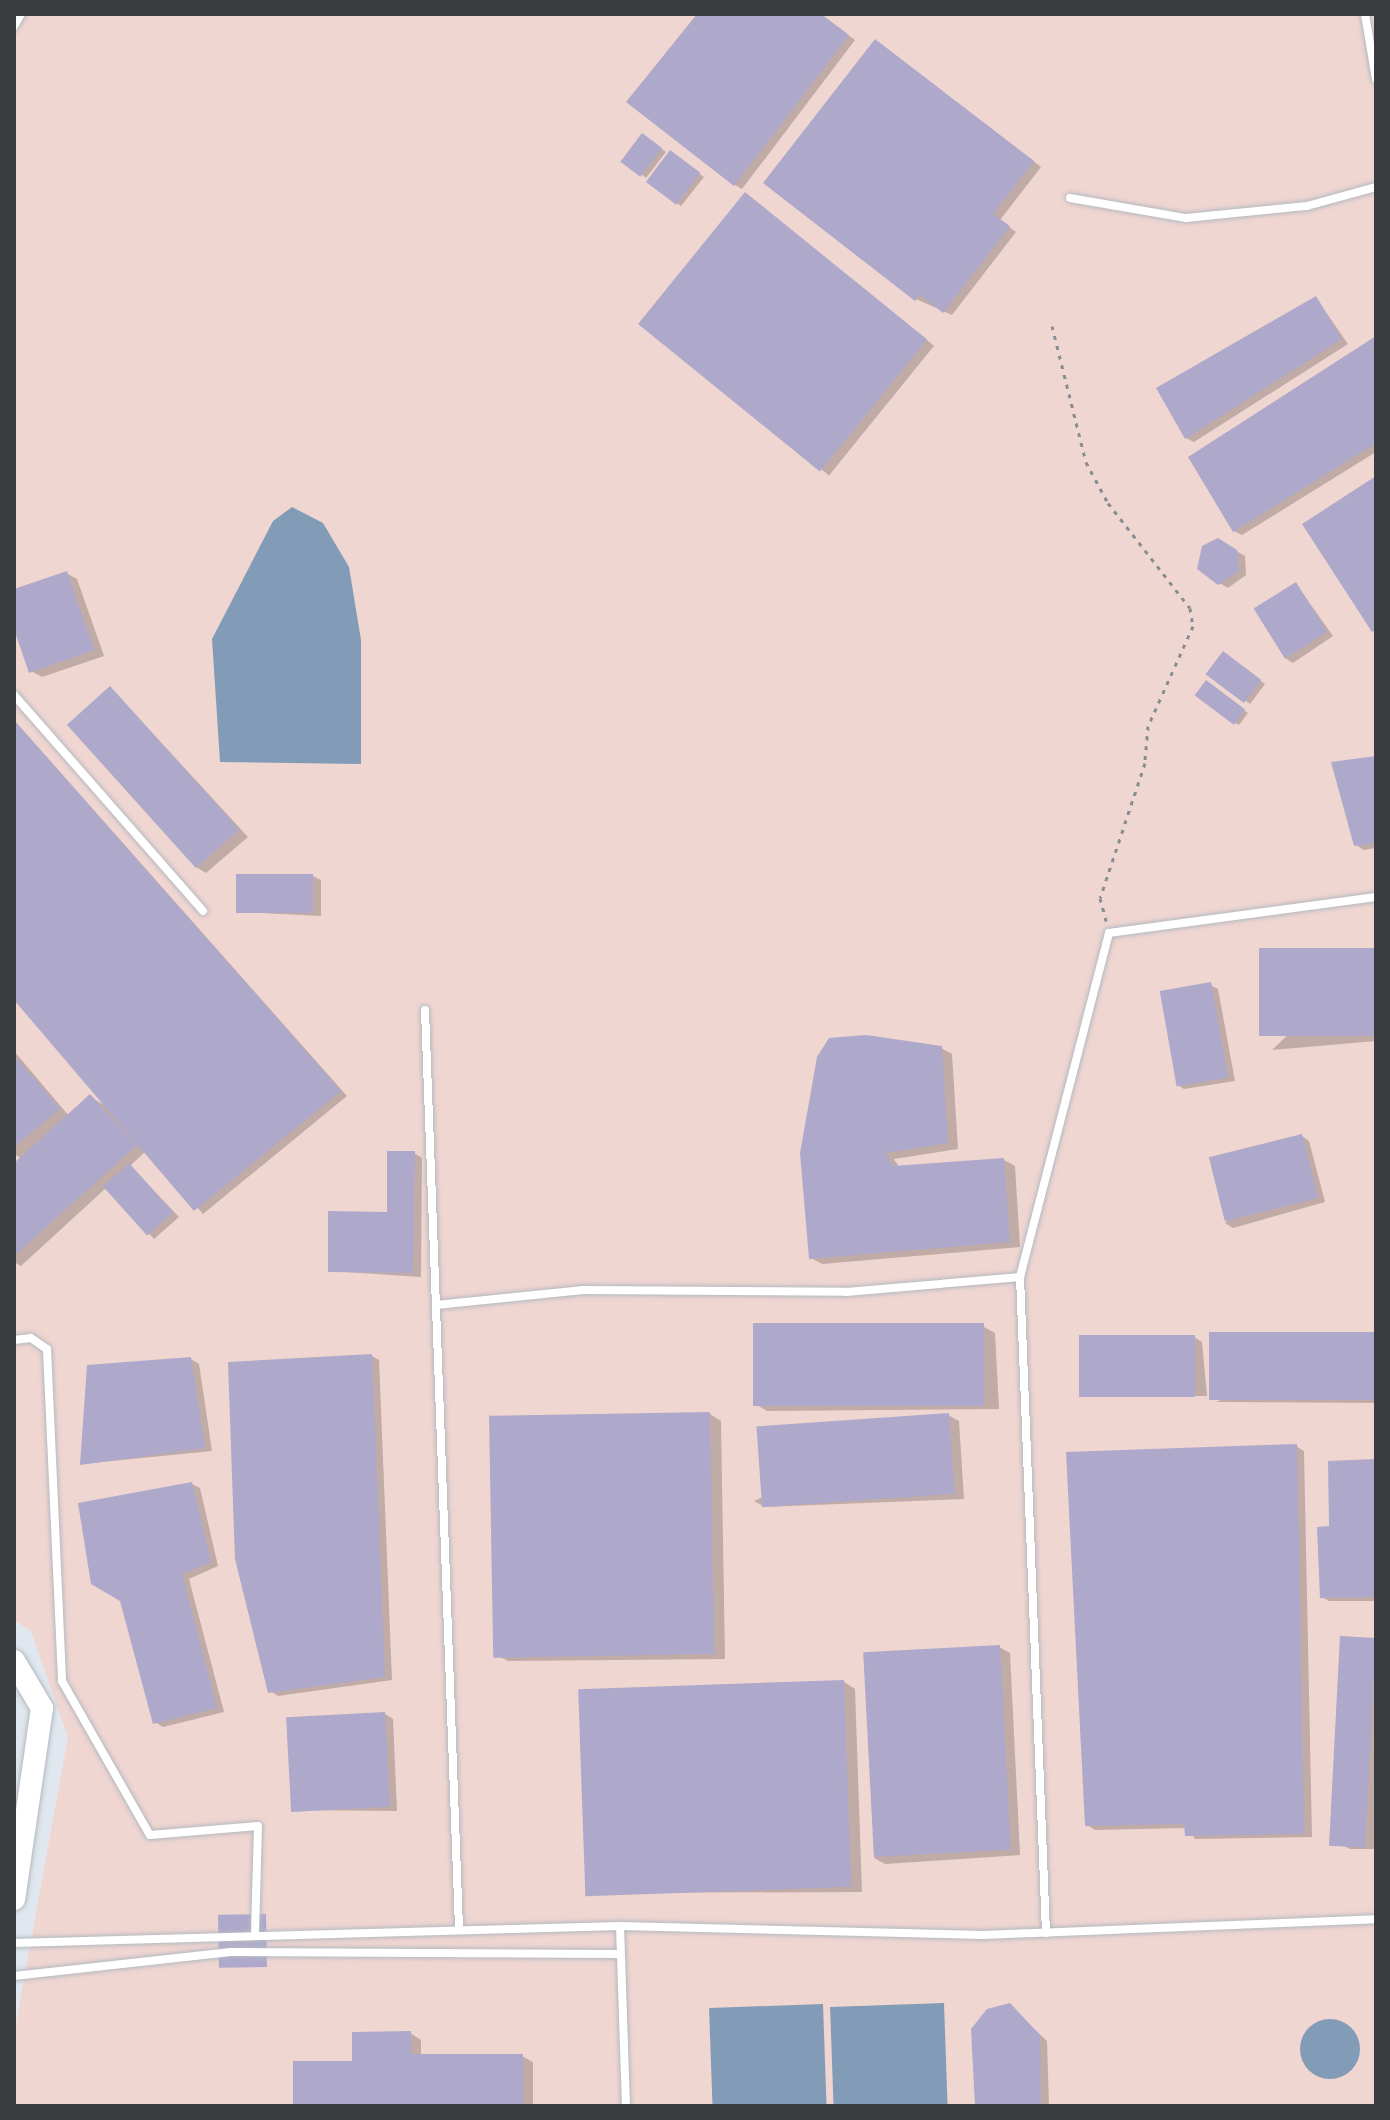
<!DOCTYPE html>
<html>
<head>
<meta charset="utf-8">
<style>
	body { margin:0 }
	#map { position:relative; width:1390px; height:2120px; overflow:hidden; background:#e1e7ef; font-family:"Playfair Display",serif }
	div>[style] { position:absolute }
	.industrial>* { inset:0; background:#f0d6d1 }
	.water>* { inset:0; background:#829cb8; transform-origin:0 0 }
	.round { border-radius:50% }
	.shadow>* { inset:0; background:#0003; transform-origin:0 0 }
	.building>* { inset:0; background:#aea8cb; transform-origin:0 0 }
	.path>* { height:3px; margin-top:-1.5px; transform-origin:0; background:repeating-linear-gradient(90deg,#898d93 0 4px,transparent 0 10px) }
	.roads { filter:drop-shadow(0 0 2px #b4b9c1) drop-shadow(0 0 2px #b4b9c1) }
	.service>* { height:8px; margin:-4px; padding:0 4px; transform-origin:4px; border-radius:4px; background:#fff }
	.secondary>* { height:22px; margin:-11px; padding:0 11px; transform-origin:11px; border-radius:11px; background:#fff }
	span { translate:-50% -50%; white-space:nowrap; text-align:center; line-height:1.15; -webkit-text-stroke:7px #e1e7ef; paint-order:stroke }
	.frame { position:absolute; inset:0; border:16px solid #393b3f; pointer-events:none }
</style>
</head>
<body>
<div id="map">
	<div class="industrial">
		<div style="clip-path:polygon(14px 14px,1376px 14px,1376px 2106px,14px 2106px,14px 2035px,68px 1737px,31px 1631px,14px 1620px)"></div>
	</div>
	<div class="water">
		<div style="clip-path:polygon(292px 507px,323px 523px,349px 567px,361px 640px,361px 764px,220px 762px,212px 639px,273px 521px)"></div>
		<div style="left:944px;top:2003px;width:103px;height:114px;rotate:88deg"></div>
		<div style="left:823px;top:2004px;width:102px;height:114px;rotate:88deg"></div>
		<div class="round" style="left:1300px;top:2019px;width:60px;height:60px"></div>
	</div>
	<div class="shadow">
		<div style="clip-path:polygon(699px 14px,819px 14px,855px 40px,742px 189px,735px 185px)"></div>
		<div style="clip-path:polygon(883px 46px,1041px 167px,1000px 220px,1016px 232px,952px 315px,916px 299px)"></div>
		<div style="clip-path:polygon(647px 138px,666px 152px,646px 178px,642px 175px)"></div>
		<div style="clip-path:polygon(676px 155px,704px 177px,681px 206px,677px 203px)"></div>
		<div style="left:753px;top:199px;width:233px;height:167px;rotate:39deg"></div>
		<div style="clip-path:polygon(1316px 298px,1348px 344px,1194px 442px,1186px 438px)"></div>
		<div style="clip-path:polygon(1376px 339px,1376px 452px,1242px 535px,1234px 531px)"></div>
		<div style="clip-path:polygon(1218px 540px,1245px 556px,1246px 575px,1228px 588px,1219px 583px)"></div>
		<div style="clip-path:polygon(66px 573px,77px 579px,104px 656px,42px 677px,31px 671px,14px 622px,14px 591px)"></div>
		<div style="clip-path:polygon(1296px 584px,1333px 636px,1293px 663px,1285px 658px)"></div>
		<div style="clip-path:polygon(1228px 657px,1265px 684px,1250px 704px,1246px 701px)"></div>
		<div style="clip-path:polygon(1211px 686px,1248px 713px,1239px 725px,1235px 723px)"></div>
		<div style="clip-path:polygon(111px 688px,248px 837px,206px 873px,196px 867px)"></div>
		<div style="clip-path:polygon(14px 720px,347px 1096px,203px 1214px,146px 1151px,130px 1166px,179px 1217px,154px 1239px,106px 1188px,21px 1266px,14px 1262px,14px 1166px,22px 1159px,14px 1154px,14px 1051px,69px 1116px,90px 1097px,106px 1106px,14px 996px)"></div>
		<div style="clip-path:polygon(1376px 758px,1376px 848px,1364px 850px,1356px 845px)"></div>
		<div style="clip-path:polygon(313px 876px,321px 880px,321px 916px,238px 912px)"></div>
		<div style="clip-path:polygon(1376px 950px,1376px 1041px,1272px 1050px)"></div>
		<div style="clip-path:polygon(1210px 985px,1218px 989px,1235px 1081px,1184px 1089px,1176px 1084px)"></div>
		<div style="clip-path:polygon(941px 1048px,952px 1054px,958px 1149px,894px 1159px,899px 1167px,1004px 1160px,1015px 1166px,1020px 1247px,822px 1264px,811px 1258px)"></div>
		<div style="clip-path:polygon(1302px 1136px,1309px 1141px,1325px 1202px,1233px 1228px,1225px 1223px)"></div>
		<div style="clip-path:polygon(414px 1153px,422px 1158px,421px 1277px,330px 1271px,389px 1214px)"></div>
		<div style="clip-path:polygon(984px 1327px,995px 1333px,999px 1409px,767px 1411px,757px 1405px)"></div>
		<div style="clip-path:polygon(1376px 1334px,1376px 1403px,1216px 1402px)"></div>
		<div style="clip-path:polygon(1194px 1337px,1202px 1342px,1207px 1396px,1086px 1396px)"></div>
		<div style="clip-path:polygon(372px 1356px,379px 1360px,392px 1680px,278px 1696px,270px 1691px)"></div>
		<div style="clip-path:polygon(191px 1359px,199px 1364px,212px 1451px,82px 1464px)"></div>
		<div style="clip-path:polygon(710px 1414px,721px 1421px,725px 1659px,508px 1661px,497px 1655px)"></div>
		<div style="clip-path:polygon(948px 1415px,959px 1421px,964px 1499px,765px 1507px,754px 1501px)"></div>
		<div style="clip-path:polygon(1296px 1446px,1304px 1451px,1312px 1837px,1195px 1839px,1186px 1828px,1095px 1830px,1087px 1825px)"></div>
		<div style="clip-path:polygon(1376px 1461px,1376px 1601px,1329px 1601px,1322px 1597px,1331px 1527px)"></div>
		<div style="clip-path:polygon(192px 1484px,200px 1488px,218px 1566px,189px 1579px,224px 1712px,163px 1727px,155px 1722px)"></div>
		<div style="clip-path:polygon(1376px 1640px,1376px 1849px,1350px 1849px,1342px 1845px)"></div>
		<div style="clip-path:polygon(999px 1647px,1010px 1653px,1020px 1855px,885px 1864px,874px 1858px)"></div>
		<div style="clip-path:polygon(844px 1682px,855px 1689px,862px 1892px,596px 1893px,585px 1887px)"></div>
		<div style="clip-path:polygon(385px 1714px,393px 1719px,397px 1811px,292px 1810px)"></div>
		<div style="clip-path:polygon(1009px 2005px,1047px 2041px,1049px 2106px,977px 2106px)"></div>
		<div style="clip-path:polygon(410px 2033px,421px 2040px,421px 2056px,522px 2056px,533px 2062px,533px 2106px,295px 2106px)"></div>
	</div>
	<div class="building">
		<div style="clip-path:polygon(697px 14px,821px 14px,849px 35px,734px 186px,626px 102px)"></div>
		<div style="clip-path:polygon(875px 39px,1034px 161px,993px 214px,1010px 226px,943px 313px,920px 295px,915px 301px,763px 183px)"></div>
		<div style="left:642px;top:133px;width:25px;height:36px;rotate:37deg"></div>
		<div style="left:670px;top:150px;width:38px;height:40px;rotate:37deg"></div>
		<div style="left:745px;top:192px;width:234px;height:170px;rotate:39deg"></div>
		<div style="clip-path:polygon(1316px 296px,1342px 339px,1185px 439px,1156px 388px)"></div>
		<div style="clip-path:polygon(1376px 336px,1376px 443px,1233px 532px,1188px 457px)"></div>
		<div style="clip-path:polygon(1376px 476px,1376px 630px,1372px 632px,1302px 524px)"></div>
		<div style="clip-path:polygon(1218px 538px,1237px 550px,1239px 571px,1218px 585px,1197px 569px,1202px 546px)"></div>
		<div style="clip-path:polygon(67px 571px,94px 650px,29px 673px,14px 629px,14px 589px)"></div>
		<div style="left:1296px;top:582px;width:59px;height:50px;rotate:58deg"></div>
		<div style="left:1223px;top:651px;width:48px;height:29px;rotate:37deg"></div>
		<div style="left:1206px;top:680px;width:49px;height:19px;rotate:37deg"></div>
		<div style="left:110px;top:686px;width:193px;height:58px;rotate:48deg"></div>
		<div style="clip-path:polygon(14px 720px,341px 1091px,194px 1211px,14px 1000px)"></div>
		<div style="clip-path:polygon(1376px 756px,1376px 843px,1354px 846px,1331px 762px)"></div>
		<div style="left:236px;top:874px;width:77px;height:39px"></div>
		<div style="left:1376px;top:948px;width:88px;height:117px;rotate:90deg"></div>
		<div style="left:1211px;top:982px;width:97px;height:52px;rotate:80deg"></div>
		<div style="clip-path:polygon(866px 1035px,942px 1046px,948px 1143px,885px 1153px,893px 1166px,1004px 1158px,1010px 1242px,809px 1259px,800px 1153px,817px 1057px,829px 1038px)"></div>
		<div style="clip-path:polygon(14px 1055px,60px 1109px,14px 1147px)"></div>
		<div style="clip-path:polygon(90px 1094px,137px 1145px,14px 1256px,14px 1163px)"></div>
		<div style="left:1302px;top:1134px;width:66px;height:96px;rotate:76deg"></div>
		<div style="clip-path:polygon(387px 1151px,415px 1151px,413px 1273px,328px 1272px,328px 1211px,387px 1212px)"></div>
		<div style="left:129px;top:1163px;width:66px;height:35px;rotate:48deg"></div>
		<div style="left:753px;top:1323px;width:231px;height:83px"></div>
		<div style="left:1376px;top:1332px;width:68px;height:167px;rotate:90deg"></div>
		<div style="left:1079px;top:1335px;width:116px;height:62px"></div>
		<div style="clip-path:polygon(372px 1354px,385px 1677px,268px 1693px,235px 1559px,228px 1362px)"></div>
		<div style="clip-path:polygon(191px 1357px,205px 1448px,80px 1465px,87px 1365px)"></div>
		<div style="left:710px;top:1412px;width:242px;height:221px;rotate:89deg"></div>
		<div style="left:949px;top:1413px;width:81px;height:193px;rotate:86deg"></div>
		<div style="clip-path:polygon(1297px 1444px,1304px 1834px,1185px 1836px,1184px 1824px,1085px 1826px,1066px 1452px)"></div>
		<div style="clip-path:polygon(1376px 1459px,1376px 1597px,1320px 1598px,1317px 1527px,1329px 1526px,1328px 1461px)"></div>
		<div style="clip-path:polygon(192px 1482px,211px 1562px,182px 1574px,217px 1708px,153px 1724px,120px 1601px,91px 1584px,78px 1503px)"></div>
		<div style="left:1340px;top:1636px;width:36px;height:210px;rotate:3deg"></div>
		<div style="left:1000px;top:1645px;width:205px;height:137px;rotate:87deg"></div>
		<div style="left:844px;top:1680px;width:207px;height:266px;rotate:88deg"></div>
		<div style="left:385px;top:1712px;width:95px;height:99px;rotate:87deg"></div>
		<div style="left:266px;top:1914px;width:53px;height:48px;rotate:89deg"></div>
		<div style="clip-path:polygon(1010px 2003px,1040px 2035px,1041px 2106px,975px 2106px,971px 2029px,987px 2009px)"></div>
		<div style="clip-path:polygon(411px 2031px,411px 2054px,523px 2054px,523px 2106px,293px 2106px,293px 2061px,352px 2061px,352px 2032px)"></div>
	</div>
	<div class="path">
		<div style="left:1052px;top:326px;width:140px;rotate:76deg"></div>
		<div style="left:1086px;top:462px;width:47px;rotate:61.8deg"></div>
		<div style="left:1108px;top:503px;width:133px;rotate:52deg"></div>
		<div style="left:1190px;top:608px;width:18px;rotate:81deg"></div>
		<div style="left:1193px;top:626px;width:110px;rotate:114.2deg"></div>
		<div style="left:1148px;top:726px;width:37px;rotate:95deg"></div>
		<div style="left:1145px;top:763px;width:142px;rotate:108.4deg"></div>
		<div style="left:1100px;top:898px;width:24px;rotate:75deg"></div>
	</div>
	<div class="roads">
		<div class="service">
			<div style="left:1365px;top:14px;width:66px;rotate:80.4deg"></div>
			<div style="left:14px;top:26px;width:14px;rotate:-60deg"></div>
			<div style="left:1070px;top:198px;width:118px;rotate:9.8deg"></div>
			<div style="left:1186px;top:218px;width:122px;rotate:-5.7deg"></div>
			<div style="left:1307px;top:206px;width:72px;rotate:-15.4deg"></div>
			<div style="left:14px;top:695px;width:287px;rotate:48.8deg"></div>
			<div style="left:425px;top:1010px;width:918px;rotate:87.88deg"></div>
			<div style="left:436px;top:1305px;width:148px;rotate:-5.8deg"></div>
			<div style="left:583px;top:1290px;width:263px;rotate:0.4deg"></div>
			<div style="left:846px;top:1292px;width:175px;rotate:-4.9deg"></div>
			<div style="left:14px;top:1340px;width:17px;rotate:-7deg"></div>
			<div style="left:31px;top:1338px;width:19px;rotate:35deg"></div>
			<div style="left:47px;top:1349px;width:332px;rotate:87.4deg"></div>
			<div style="left:62px;top:1681px;width:177px;rotate:60.3deg"></div>
			<div style="left:150px;top:1835px;width:108px;rotate:-4.8deg"></div>
			<div style="left:258px;top:1826px;width:105px;rotate:91.6deg"></div>
			<div style="left:620px;top:1926px;width:180px;rotate:88.1deg"></div>
			<div style="left:1046px;top:1933px;width:657px;rotate:-92.27deg"></div>
			<div style="left:1020px;top:1277px;width:355px;rotate:-75.5deg"></div>
			<div style="left:1109px;top:933px;width:269px;rotate:-7.7deg"></div>
			<div style="left:14px;top:1943px;width:606px;rotate:-1.61deg"></div>
			<div style="left:620px;top:1926px;width:364px;rotate:1.4deg"></div>
			<div style="left:984px;top:1935px;width:392px;rotate:-2.3deg"></div>
			<div style="left:14px;top:1976px;width:218px;rotate:-6.3deg"></div>
			<div style="left:231px;top:1952px;width:389px;rotate:0.3deg"></div>
		</div>
		<div class="secondary">
			<div style="left:14px;top:1661px;width:55px;rotate:59.2deg"></div>
			<div style="left:42px;top:1708px;width:193px;rotate:98.3deg"></div>
		</div>
	</div>
	<div class="frame"></div>
</div>
</body>
</html>
